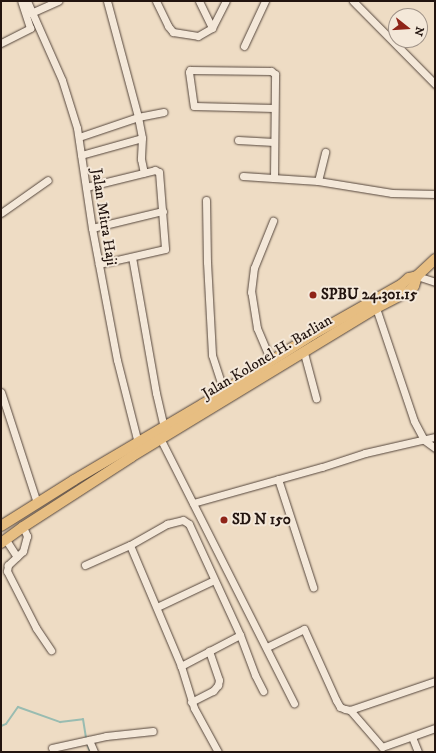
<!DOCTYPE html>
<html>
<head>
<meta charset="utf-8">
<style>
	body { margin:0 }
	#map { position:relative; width:436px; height:753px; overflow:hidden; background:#eedcc4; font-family:"IM FELL DW Pica",serif }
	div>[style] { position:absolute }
	.stream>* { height:2px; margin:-1px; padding:0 1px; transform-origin:1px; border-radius:1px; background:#99bcb1 }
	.roads { filter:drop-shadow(0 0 1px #55463c) drop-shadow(0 0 1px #55463c) }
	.minor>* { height:7px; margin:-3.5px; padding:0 3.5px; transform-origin:3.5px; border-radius:3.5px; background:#f4e8d9 }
	.highway>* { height:10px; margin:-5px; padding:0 5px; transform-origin:5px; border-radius:5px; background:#e7be82 }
	.dots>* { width:11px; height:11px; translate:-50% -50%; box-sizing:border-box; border:2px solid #f4e8d9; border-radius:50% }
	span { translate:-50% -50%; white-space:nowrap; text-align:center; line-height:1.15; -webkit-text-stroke:4px #f4e8d9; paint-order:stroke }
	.street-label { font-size:15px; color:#22140f }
	.poi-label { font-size:15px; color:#22140f; font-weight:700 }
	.left { translate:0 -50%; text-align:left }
	.frame { position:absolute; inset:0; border:2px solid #22140f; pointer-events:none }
	.north { position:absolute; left:388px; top:8px; width:40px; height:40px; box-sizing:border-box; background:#f4e8d9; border:1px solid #a09388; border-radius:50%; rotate:107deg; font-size:11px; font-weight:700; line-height:16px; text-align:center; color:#22140f }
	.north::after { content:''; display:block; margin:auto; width:14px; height:18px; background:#8f2418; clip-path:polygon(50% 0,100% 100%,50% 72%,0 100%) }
</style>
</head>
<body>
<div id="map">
	<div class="stream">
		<div style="left:1px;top:726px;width:5px;rotate:-22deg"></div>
		<div style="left:6px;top:724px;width:21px;rotate:-55deg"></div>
		<div style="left:18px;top:707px;width:45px;rotate:19.7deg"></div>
		<div style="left:60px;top:722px;width:23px;rotate:-7deg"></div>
		<div style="left:83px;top:719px;width:19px;rotate:81deg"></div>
		<div style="left:88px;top:746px;width:6px;rotate:72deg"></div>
	</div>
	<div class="roads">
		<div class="minor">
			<div style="left:27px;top:1px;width:86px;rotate:66.1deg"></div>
			<div style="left:62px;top:80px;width:50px;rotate:72.6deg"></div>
			<div style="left:77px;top:128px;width:101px;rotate:81.5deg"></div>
			<div style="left:92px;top:228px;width:134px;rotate:79.3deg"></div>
			<div style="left:117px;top:360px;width:86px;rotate:75.8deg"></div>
			<div style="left:107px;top:1px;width:120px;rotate:75deg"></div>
			<div style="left:138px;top:117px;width:21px;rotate:79deg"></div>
			<div style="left:142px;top:138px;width:21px;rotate:93deg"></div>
			<div style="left:141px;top:159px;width:14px;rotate:78deg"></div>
			<div style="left:156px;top:1px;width:28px;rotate:64deg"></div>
			<div style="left:168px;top:26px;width:8px;rotate:50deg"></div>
			<div style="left:173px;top:32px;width:25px;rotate:9deg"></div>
			<div style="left:198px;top:36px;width:16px;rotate:-30deg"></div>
			<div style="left:212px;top:28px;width:30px;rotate:-63deg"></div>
			<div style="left:199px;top:1px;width:30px;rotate:64deg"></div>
			<div style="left:353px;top:1px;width:117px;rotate:45.3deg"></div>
			<div style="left:31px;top:13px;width:30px;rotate:-24deg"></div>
			<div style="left:1px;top:43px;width:33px;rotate:-27deg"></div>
			<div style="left:30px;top:28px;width:28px;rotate:-108deg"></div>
			<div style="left:244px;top:46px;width:50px;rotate:-65deg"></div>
			<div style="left:79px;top:137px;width:62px;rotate:-18.7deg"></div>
			<div style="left:138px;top:117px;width:26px;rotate:-11deg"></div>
			<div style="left:238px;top:140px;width:36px;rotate:3deg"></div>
			<div style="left:81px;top:155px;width:63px;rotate:-15.6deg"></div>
			<div style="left:243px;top:176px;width:75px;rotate:3.8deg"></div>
			<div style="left:318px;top:181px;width:75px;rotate:9.2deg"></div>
			<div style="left:392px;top:193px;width:43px;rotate:1.3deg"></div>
			<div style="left:274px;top:178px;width:104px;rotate:-89.4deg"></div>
			<div style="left:275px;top:74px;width:5px;rotate:-143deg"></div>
			<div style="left:271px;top:71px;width:81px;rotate:-179.3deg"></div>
			<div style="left:190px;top:70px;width:2px;rotate:117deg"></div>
			<div style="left:189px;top:72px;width:34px;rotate:82deg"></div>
			<div style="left:194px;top:106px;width:80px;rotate:1.4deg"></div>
			<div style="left:318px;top:181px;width:30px;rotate:-76deg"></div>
			<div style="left:86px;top:187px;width:71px;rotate:-13.8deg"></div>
			<div style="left:155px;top:170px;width:4px;rotate:27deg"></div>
			<div style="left:159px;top:172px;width:77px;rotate:85.5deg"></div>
			<div style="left:165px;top:249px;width:68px;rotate:167.2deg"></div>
			<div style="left:206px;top:200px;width:62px;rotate:89.1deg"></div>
			<div style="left:207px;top:262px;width:93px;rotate:86.9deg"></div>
			<div style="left:212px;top:355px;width:38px;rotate:72deg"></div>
			<div style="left:1px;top:213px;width:57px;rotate:-35.1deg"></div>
			<div style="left:92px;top:228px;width:73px;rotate:-13.5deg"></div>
			<div style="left:132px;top:257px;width:138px;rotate:80deg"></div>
			<div style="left:156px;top:393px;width:35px;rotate:77deg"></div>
			<div style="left:417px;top:276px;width:19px;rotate:18deg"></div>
			<div style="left:375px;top:305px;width:122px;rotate:71.4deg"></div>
			<div style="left:414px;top:421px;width:21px;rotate:62deg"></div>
			<div style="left:424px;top:440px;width:14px;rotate:36deg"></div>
			<div style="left:304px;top:353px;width:47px;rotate:75.1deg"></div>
			<div style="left:271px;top:361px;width:36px;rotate:-113deg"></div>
			<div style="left:257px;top:328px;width:36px;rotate:-99deg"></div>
			<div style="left:251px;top:292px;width:24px;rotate:-83deg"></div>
			<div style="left:254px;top:268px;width:51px;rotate:-68deg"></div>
			<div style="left:1px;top:392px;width:117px;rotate:72deg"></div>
			<div style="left:161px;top:440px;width:295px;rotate:63.2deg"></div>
			<div style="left:278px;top:479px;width:114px;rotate:72deg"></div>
			<div style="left:193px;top:503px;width:134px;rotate:-15.6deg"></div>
			<div style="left:322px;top:467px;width:45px;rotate:-18deg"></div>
			<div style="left:365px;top:453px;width:72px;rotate:-12.9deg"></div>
			<div style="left:23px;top:527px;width:10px;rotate:66deg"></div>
			<div style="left:27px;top:536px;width:16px;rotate:105deg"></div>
			<div style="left:23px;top:551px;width:21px;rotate:137deg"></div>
			<div style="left:8px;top:565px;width:6px;rotate:99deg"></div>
			<div style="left:7px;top:571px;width:64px;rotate:63deg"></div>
			<div style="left:36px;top:628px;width:27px;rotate:56deg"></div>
			<div style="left:6px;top:540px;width:20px;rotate:57deg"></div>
			<div style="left:85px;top:565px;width:49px;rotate:-24deg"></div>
			<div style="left:130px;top:545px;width:43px;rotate:-29.6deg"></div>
			<div style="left:167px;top:524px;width:16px;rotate:-14deg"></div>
			<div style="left:183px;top:520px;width:7px;rotate:34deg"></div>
			<div style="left:189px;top:524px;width:122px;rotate:65.3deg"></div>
			<div style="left:240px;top:635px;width:67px;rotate:152.3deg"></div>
			<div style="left:181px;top:666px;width:131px;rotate:-112.9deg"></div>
			<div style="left:157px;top:607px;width:63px;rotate:-25.3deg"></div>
			<div style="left:240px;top:635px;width:43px;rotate:69.4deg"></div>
			<div style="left:255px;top:675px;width:18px;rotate:63deg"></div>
			<div style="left:267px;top:647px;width:41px;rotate:-25.9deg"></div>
			<div style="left:304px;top:629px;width:78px;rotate:65.7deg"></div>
			<div style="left:336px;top:700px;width:8px;rotate:60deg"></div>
			<div style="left:340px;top:707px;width:5px;rotate:22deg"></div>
			<div style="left:345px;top:709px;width:5px;rotate:11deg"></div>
			<div style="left:350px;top:710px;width:90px;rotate:-18.8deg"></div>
			<div style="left:181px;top:666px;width:44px;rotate:72.8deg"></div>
			<div style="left:194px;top:708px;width:50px;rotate:61.4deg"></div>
			<div style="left:191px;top:702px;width:25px;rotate:-27deg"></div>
			<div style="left:213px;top:691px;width:8px;rotate:-50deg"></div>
			<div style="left:218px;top:685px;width:5px;rotate:-79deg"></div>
			<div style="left:219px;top:680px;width:31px;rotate:-109deg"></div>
			<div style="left:350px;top:710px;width:49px;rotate:49.1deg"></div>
			<div style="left:382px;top:747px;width:56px;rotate:-19.7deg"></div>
			<div style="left:412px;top:737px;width:16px;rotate:68deg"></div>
			<div style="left:89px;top:740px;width:13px;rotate:67deg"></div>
			<div style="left:52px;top:748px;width:55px;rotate:-12.5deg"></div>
			<div style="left:106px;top:736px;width:47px;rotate:-6.1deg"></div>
		</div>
		<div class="highway">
			<div style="left:1px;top:526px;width:86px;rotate:-32.2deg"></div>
			<div style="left:74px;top:480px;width:150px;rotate:-30.5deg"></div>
			<div style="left:203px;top:404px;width:129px;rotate:-32.3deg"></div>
			<div style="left:312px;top:335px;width:103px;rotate:-29.5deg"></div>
			<div style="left:402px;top:284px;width:9px;rotate:-41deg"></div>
			<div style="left:409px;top:278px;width:8px;rotate:-14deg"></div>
			<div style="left:417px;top:276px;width:25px;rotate:-43deg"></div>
			<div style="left:1px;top:543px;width:27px;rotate:-36deg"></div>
			<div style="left:23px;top:527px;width:129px;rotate:-32.9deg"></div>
			<div style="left:131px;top:457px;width:287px;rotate:-31.3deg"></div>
			<div style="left:376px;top:308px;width:36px;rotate:-27deg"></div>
			<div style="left:408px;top:292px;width:8px;rotate:-45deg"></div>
			<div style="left:414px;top:286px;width:10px;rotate:-73deg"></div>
		</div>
	</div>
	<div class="dots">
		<div style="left:313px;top:295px;background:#8f2418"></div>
		<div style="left:224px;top:520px;background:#8f2418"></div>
	</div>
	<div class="street-label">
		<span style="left:104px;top:217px;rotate:81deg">Jalan Mitra Haji</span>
		<span style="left:267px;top:357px;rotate:-31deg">Jalan Kolonel H. Barlian</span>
	</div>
	<div class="poi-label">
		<span class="left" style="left:321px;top:295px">SPBU 24.301.15</span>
		<span class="left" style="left:232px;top:520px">SD N 150</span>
	</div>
	<div class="frame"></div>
	<div class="north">N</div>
</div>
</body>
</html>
